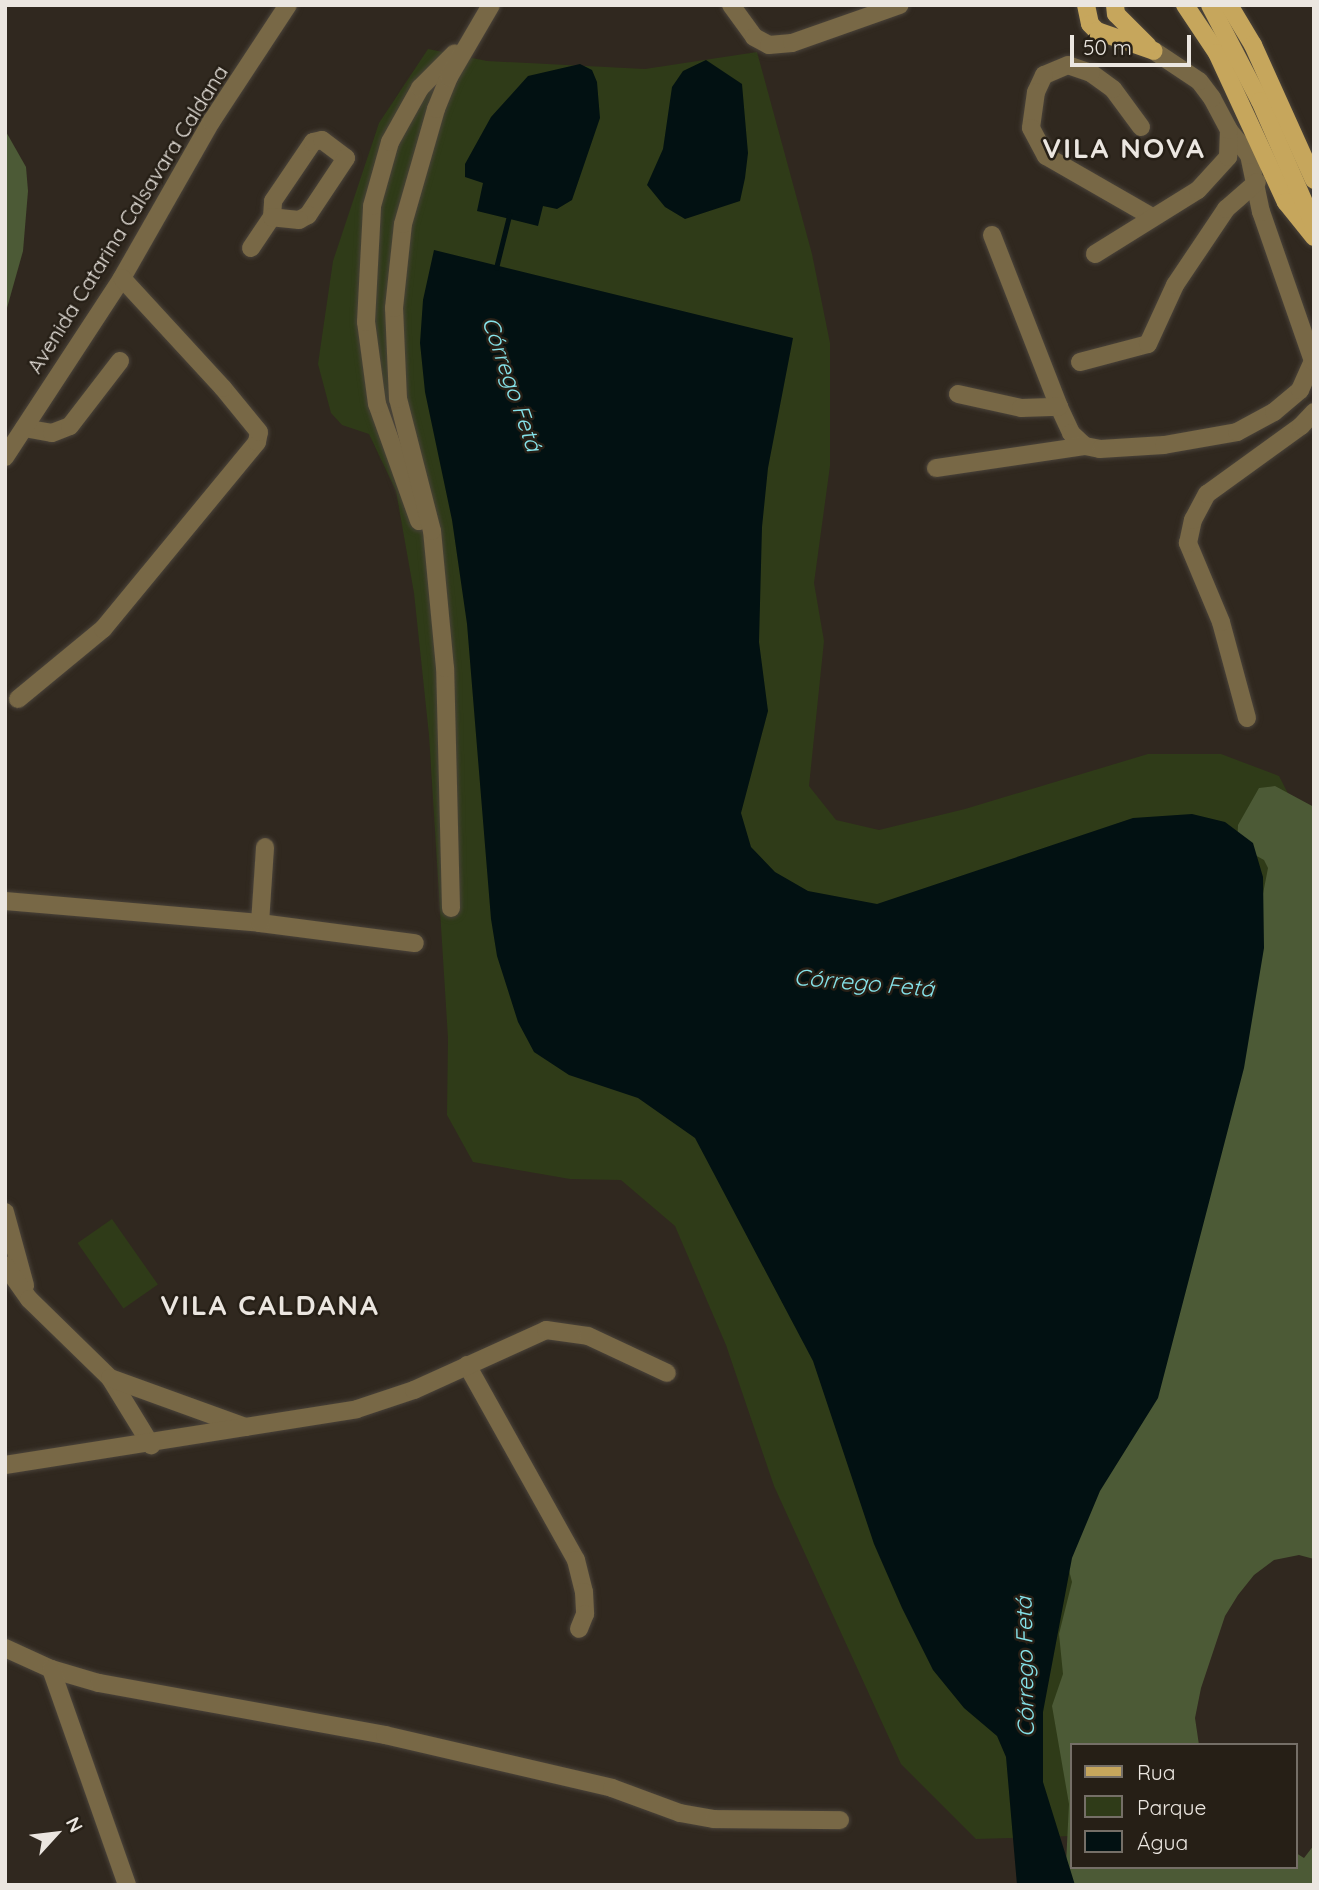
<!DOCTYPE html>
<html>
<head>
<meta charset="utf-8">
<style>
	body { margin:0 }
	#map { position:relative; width:1319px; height:1890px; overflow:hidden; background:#30281f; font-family:Quicksand,sans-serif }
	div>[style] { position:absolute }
	.green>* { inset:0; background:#2f3b18; transform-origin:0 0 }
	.forest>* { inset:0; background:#4c5a36 }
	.water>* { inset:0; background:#021112 }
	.stream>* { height:4.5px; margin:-2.25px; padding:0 2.25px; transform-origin:2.25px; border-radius:2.25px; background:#021112 }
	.roads { filter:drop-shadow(0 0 2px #4a433a) drop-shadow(0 0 2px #4a433a) }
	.minor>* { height:18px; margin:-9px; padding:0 9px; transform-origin:9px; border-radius:9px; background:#786846 }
	.major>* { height:18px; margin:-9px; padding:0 9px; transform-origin:9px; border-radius:9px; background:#c6a65c }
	span { translate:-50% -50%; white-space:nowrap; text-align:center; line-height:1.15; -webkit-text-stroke:5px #261f16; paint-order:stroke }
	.street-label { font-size:21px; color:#ebe6e0 }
	.water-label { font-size:23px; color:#86e3ea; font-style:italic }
	.district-label { font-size:28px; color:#ebe6e0; font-weight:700; letter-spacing:2px }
	.frame { position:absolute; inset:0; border:7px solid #ebe6e0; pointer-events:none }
	.legend { position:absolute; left:1070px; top:1743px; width:228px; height:126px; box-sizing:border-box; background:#261f16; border:2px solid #756f67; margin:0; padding:9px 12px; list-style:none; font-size:21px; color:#ebe6e0 }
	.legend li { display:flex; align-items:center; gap:14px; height:35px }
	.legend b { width:35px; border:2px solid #756f67 }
	.north { position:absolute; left:21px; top:1799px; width:70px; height:70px; -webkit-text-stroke:5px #261f16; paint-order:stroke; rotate:63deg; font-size:19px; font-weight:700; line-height:28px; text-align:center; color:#ebe6e0 }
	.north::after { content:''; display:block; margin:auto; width:24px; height:32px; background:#ebe6e0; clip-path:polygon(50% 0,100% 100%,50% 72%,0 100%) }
	.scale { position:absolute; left:1070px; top:35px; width:121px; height:32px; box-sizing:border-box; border:4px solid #ebe6e0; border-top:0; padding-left:9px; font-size:21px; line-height:24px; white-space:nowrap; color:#ebe6e0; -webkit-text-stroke:5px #261f16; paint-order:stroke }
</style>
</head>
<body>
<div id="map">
	<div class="green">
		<div style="clip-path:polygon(428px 49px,487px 61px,645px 69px,757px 52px,812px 254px,830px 343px,830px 466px,814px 583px,824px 641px,809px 786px,836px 820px,879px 830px,965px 809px,1148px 754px,1221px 754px,1279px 776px,1314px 844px,1314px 1070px,1072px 1745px,1072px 1836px,976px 1839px,901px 1764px,774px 1486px,726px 1345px,675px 1226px,621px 1180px,570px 1179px,473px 1162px,447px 1115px,448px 1038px,429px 735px,414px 593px,396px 491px,369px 434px,342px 425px,331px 413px,318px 364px,333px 261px,379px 123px)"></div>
		<div style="left:112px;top:1219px;width:80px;height:42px;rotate:55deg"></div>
	</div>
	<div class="forest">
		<div style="clip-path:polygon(5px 130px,26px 167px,28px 191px,23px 251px,5px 315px)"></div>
		<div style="clip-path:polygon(1275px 786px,1314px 807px,1314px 1559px,1299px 1555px,1274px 1560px,1254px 1575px,1238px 1595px,1225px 1616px,1201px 1688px,1195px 1718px,1199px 1745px,1072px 1745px,1072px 1867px,1296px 1867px,1296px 1853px,1304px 1858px,1314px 1845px,1314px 1885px,1072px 1885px,1066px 1864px,1069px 1804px,1052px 1706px,1063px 1674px,1059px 1634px,1072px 1582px,1062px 1543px,1246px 981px,1268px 868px,1264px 860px,1237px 845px,1238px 825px,1259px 788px)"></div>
	</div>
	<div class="water">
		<div style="clip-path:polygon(706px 60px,742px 84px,748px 153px,745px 178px,740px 201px,685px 219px,665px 207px,647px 185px,663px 149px,672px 87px,683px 71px)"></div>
		<div style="clip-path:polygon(580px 64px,592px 70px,597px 82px,600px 118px,572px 200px,557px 209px,543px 206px,538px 226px,477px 211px,483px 183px,465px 177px,465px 164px,491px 117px,528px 76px)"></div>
		<div style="clip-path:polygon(434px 250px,793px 338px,768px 468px,762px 527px,759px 642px,768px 711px,741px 813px,751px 847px,775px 872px,808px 891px,877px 904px,1133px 818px,1192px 814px,1225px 822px,1253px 843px,1263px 877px,1264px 948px,1244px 1068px,1158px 1398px,1100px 1491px,1072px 1558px,1043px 1712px,1043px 1782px,1075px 1885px,1017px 1885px,1006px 1757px,997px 1736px,964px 1708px,933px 1670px,902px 1608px,874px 1544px,813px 1361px,695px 1138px,638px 1098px,569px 1075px,534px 1052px,518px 1022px,497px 956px,491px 919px,467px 624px,452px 520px,425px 392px,420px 343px,423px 300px)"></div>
	</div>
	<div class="stream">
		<div style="left:496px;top:268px;width:54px;rotate:-76deg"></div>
	</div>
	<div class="roads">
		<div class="minor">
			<div style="left:731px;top:5px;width:39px;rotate:54deg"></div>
			<div style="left:754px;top:37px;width:17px;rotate:28deg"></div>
			<div style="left:769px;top:45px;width:23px;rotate:-5deg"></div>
			<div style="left:792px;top:43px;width:114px;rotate:-19.4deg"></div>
			<div style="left:1141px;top:127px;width:47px;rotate:-126.4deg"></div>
			<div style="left:1113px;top:89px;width:27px;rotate:-144deg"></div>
			<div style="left:1091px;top:73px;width:24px;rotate:-161deg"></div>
			<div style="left:1068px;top:65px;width:26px;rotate:157deg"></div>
			<div style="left:1044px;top:75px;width:19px;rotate:115deg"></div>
			<div style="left:1036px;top:92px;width:36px;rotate:98deg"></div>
			<div style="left:1031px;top:128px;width:32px;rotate:62deg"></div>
			<div style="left:1046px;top:156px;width:122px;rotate:29.9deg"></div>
			<div style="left:992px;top:235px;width:185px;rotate:68.7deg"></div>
			<div style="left:1059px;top:407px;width:29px;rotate:65deg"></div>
			<div style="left:1071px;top:433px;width:19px;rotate:43deg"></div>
			<div style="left:1085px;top:446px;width:15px;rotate:11deg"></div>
			<div style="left:1100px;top:449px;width:64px;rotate:-3.6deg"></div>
			<div style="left:1164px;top:445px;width:74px;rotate:-10.1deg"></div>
			<div style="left:1237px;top:432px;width:42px;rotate:-28.4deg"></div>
			<div style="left:1274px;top:412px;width:34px;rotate:-40deg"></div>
			<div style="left:1300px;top:390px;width:32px;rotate:-66deg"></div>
			<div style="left:1313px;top:361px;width:158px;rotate:-109.2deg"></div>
			<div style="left:1261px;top:212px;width:58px;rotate:-101.9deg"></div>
			<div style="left:1249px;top:155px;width:32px;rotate:-129deg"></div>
			<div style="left:251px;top:248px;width:37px;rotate:-56deg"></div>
			<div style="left:272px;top:217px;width:16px;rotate:-86deg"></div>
			<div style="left:273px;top:201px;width:71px;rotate:-55.9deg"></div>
			<div style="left:313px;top:142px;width:9px;rotate:-13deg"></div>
			<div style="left:322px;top:140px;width:30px;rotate:37deg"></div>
			<div style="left:346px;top:158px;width:69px;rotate:123.7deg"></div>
			<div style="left:308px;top:215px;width:10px;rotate:151deg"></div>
			<div style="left:299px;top:220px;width:27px;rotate:-174deg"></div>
			<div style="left:1095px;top:254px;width:121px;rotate:-31.9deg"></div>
			<div style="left:1198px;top:190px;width:45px;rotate:-47.7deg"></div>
			<div style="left:1228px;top:157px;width:27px;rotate:-88deg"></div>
			<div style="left:1229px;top:130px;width:36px;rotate:-118deg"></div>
			<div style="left:1212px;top:98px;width:21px;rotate:-127deg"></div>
			<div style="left:1199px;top:81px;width:54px;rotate:-146.3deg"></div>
			<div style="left:1080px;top:362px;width:70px;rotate:-14.8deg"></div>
			<div style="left:1148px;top:344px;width:65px;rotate:-65.4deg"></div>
			<div style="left:1175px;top:285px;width:92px;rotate:-56.1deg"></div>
			<div style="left:1226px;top:209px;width:41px;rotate:-41.1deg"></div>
			<div style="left:958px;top:394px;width:65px;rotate:12.5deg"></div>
			<div style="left:1021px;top:408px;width:38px;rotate:-2deg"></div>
			<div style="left:24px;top:428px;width:28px;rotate:10deg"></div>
			<div style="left:52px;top:433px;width:19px;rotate:-21deg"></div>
			<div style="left:70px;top:426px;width:82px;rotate:-52.4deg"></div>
			<div style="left:5px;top:457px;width:214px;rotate:-56.8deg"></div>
			<div style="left:122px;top:278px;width:180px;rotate:-60.3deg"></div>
			<div style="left:211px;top:122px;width:140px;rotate:-56.7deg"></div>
			<div style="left:936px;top:468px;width:151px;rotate:-8.4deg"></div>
			<div style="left:419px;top:521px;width:124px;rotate:-109.7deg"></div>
			<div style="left:377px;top:404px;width:83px;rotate:-97.6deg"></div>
			<div style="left:366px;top:322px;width:116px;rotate:-87deg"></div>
			<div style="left:372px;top:206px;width:66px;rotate:-74.3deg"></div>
			<div style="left:390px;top:142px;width:62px;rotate:-60.9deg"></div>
			<div style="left:420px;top:88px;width:49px;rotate:-45deg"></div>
			<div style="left:18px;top:699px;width:110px;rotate:-39.5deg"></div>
			<div style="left:103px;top:629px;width:242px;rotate:-50.5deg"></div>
			<div style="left:257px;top:442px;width:10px;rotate:-79deg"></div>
			<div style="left:259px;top:432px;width:57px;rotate:-129.3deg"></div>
			<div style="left:223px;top:388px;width:149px;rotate:-132.6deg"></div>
			<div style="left:1247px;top:718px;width:99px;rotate:-105.2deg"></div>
			<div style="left:1221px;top:622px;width:86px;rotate:-112.7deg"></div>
			<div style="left:1188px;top:543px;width:24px;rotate:-78deg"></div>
			<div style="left:1193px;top:520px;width:30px;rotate:-62deg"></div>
			<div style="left:1207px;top:494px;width:116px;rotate:-35.9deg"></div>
			<div style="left:1301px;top:426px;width:19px;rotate:-47deg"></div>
			<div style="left:5px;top:901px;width:256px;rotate:4.9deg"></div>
			<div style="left:260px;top:923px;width:156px;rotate:7.4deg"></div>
			<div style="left:451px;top:908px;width:240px;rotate:-91.4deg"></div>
			<div style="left:445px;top:668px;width:138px;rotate:-95.4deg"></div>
			<div style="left:432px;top:531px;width:136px;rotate:-104.4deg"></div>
			<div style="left:398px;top:399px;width:91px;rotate:-92.5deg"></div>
			<div style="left:394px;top:308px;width:84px;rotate:-83.9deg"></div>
			<div style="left:403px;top:224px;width:120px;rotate:-74deg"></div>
			<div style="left:436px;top:109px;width:35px;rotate:-68deg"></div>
			<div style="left:449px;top:77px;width:83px;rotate:-59.7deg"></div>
			<div style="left:260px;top:923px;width:76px;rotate:-86.2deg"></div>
			<div style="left:5px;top:1212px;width:76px;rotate:74.7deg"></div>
			<div style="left:5px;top:1265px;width:42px;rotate:54.8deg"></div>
			<div style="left:29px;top:1299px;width:113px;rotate:44.3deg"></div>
			<div style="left:110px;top:1378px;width:79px;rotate:58.5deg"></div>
			<div style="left:467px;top:1365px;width:223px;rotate:60.8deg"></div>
			<div style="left:576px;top:1560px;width:33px;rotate:76deg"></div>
			<div style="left:584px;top:1592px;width:22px;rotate:87deg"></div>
			<div style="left:585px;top:1614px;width:16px;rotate:112deg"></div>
			<div style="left:110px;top:1378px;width:144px;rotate:19.9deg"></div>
			<div style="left:5px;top:1465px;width:356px;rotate:-9deg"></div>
			<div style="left:357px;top:1409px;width:60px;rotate:-18.4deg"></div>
			<div style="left:414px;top:1390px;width:145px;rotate:-24.4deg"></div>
			<div style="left:546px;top:1330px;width:42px;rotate:8.1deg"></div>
			<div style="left:588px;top:1336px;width:87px;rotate:25.1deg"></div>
			<div style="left:5px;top:1648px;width:51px;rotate:24.5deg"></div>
			<div style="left:51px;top:1669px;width:50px;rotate:16.3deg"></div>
			<div style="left:99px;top:1683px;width:291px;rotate:10.3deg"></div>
			<div style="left:385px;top:1735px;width:233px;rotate:13.1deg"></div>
			<div style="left:612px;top:1788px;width:72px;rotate:20.2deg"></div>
			<div style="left:680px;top:1813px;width:35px;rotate:10deg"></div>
			<div style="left:714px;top:1819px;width:126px;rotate:0.5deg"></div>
			<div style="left:51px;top:1669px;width:229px;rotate:70.6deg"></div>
		</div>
		<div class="major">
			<div style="left:1086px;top:5px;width:19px;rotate:78deg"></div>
			<div style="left:1090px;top:24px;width:10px;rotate:45deg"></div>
			<div style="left:1097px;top:31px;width:60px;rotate:19.3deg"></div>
			<div style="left:1115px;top:5px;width:9px;rotate:84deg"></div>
			<div style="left:1116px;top:14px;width:45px;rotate:45deg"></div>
			<div style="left:1185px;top:5px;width:58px;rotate:56.3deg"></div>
			<div style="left:1217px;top:53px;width:164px;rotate:65.2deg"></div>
			<div style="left:1286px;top:202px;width:45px;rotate:51.3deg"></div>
			<div style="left:1210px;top:5px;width:108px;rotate:62.5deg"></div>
			<div style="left:1260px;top:101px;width:135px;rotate:66.5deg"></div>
			<div style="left:1229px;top:5px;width:47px;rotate:59deg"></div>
			<div style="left:1253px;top:45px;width:148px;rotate:65.7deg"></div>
		</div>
	</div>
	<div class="street-label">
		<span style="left:127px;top:219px;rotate:-58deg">Avenida Catarina Calsavara Caldana</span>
	</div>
	<div class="water-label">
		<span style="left:512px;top:384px;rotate:71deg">Córrego Fetá</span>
		<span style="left:864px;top:983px;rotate:5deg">Córrego Fetá</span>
		<span style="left:1025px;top:1667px;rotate:-91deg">Córrego Fetá</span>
	</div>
	<div class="district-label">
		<span style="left:1124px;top:148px">VILA NOVA</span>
		<span style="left:270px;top:1305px">VILA CALDANA</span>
	</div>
	<div class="frame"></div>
	<ul class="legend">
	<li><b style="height:9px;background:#c6a65c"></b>Rua</li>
	<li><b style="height:19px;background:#2f3b18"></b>Parque</li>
	<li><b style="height:19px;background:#021112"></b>Água</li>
	</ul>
	<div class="north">N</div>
	<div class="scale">50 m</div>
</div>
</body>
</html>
